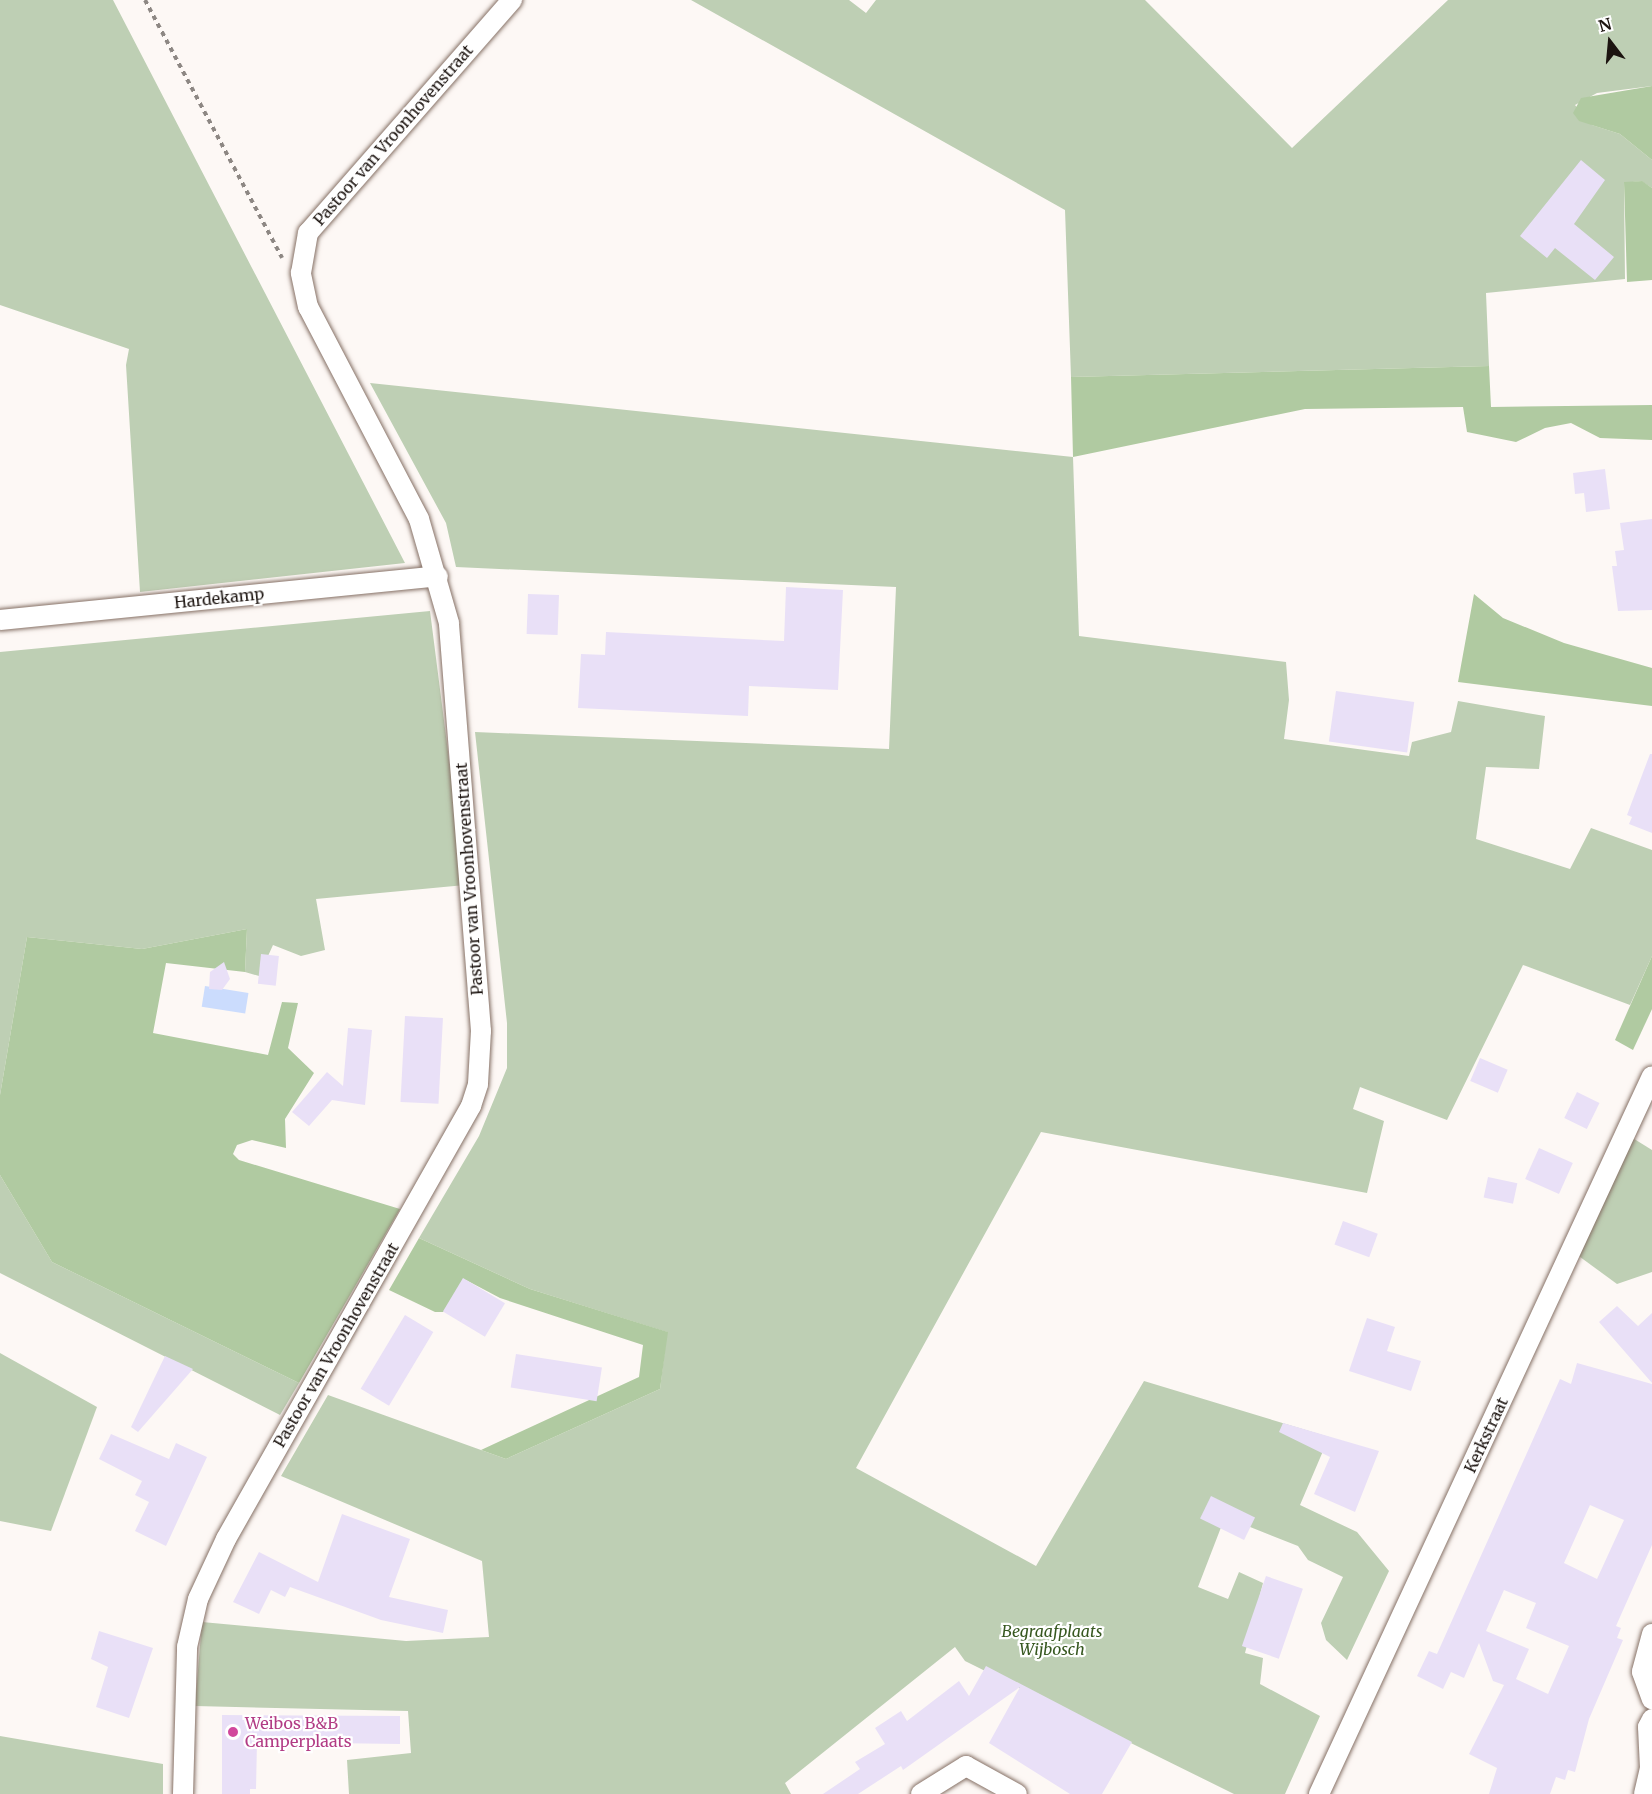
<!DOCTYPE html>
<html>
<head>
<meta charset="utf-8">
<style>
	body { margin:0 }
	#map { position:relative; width:1652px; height:1794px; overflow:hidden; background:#fdf8f5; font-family:Merriweather,serif }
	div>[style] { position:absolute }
	.green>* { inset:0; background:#becfb4 }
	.forest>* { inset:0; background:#b0caa1 }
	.water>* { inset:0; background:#cbdcfd; transform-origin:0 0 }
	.building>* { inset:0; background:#e9e0f7; transform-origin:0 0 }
	.path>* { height:4px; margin-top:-2px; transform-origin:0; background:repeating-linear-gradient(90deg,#8d8783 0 4.5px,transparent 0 9px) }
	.roads { filter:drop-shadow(0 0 2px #867166) drop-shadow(0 0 2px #867166) }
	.street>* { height:20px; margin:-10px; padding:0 10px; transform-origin:10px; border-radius:10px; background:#fff }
	.dots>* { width:16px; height:16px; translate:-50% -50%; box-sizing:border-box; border:3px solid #fff; border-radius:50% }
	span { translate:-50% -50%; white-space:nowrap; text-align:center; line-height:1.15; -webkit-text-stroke:4.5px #fff; paint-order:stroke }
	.street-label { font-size:16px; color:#1c1410 }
	.park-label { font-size:16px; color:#375820; font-style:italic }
	.hotel-label { font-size:16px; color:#b23c85 }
	.left { translate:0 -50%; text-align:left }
	.north { position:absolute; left:1580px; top:12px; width:60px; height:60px; -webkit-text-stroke:4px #fff; paint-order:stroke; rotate:344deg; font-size:16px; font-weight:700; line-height:24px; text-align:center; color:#1c1410 }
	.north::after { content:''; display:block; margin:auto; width:21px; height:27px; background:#1c1410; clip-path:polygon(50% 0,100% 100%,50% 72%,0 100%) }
</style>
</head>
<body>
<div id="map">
	<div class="green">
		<div style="clip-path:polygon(0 0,113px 0,405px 563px,140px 592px,126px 365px,129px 349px,0 305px)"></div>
		<div style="clip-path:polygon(691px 0,849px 0,866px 13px,876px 0,1145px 0,1292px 148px,1448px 0,1652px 0,1652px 86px,1597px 93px,1575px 105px,1592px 125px,1620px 134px,1652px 160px,1652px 188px,1641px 181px,1624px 183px,1625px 279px,1486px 293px,1489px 366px,1071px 377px,1065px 210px)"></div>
		<div style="clip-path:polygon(370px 383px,1073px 457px,1079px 636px,1286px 662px,1289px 700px,1284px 739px,1409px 756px,1412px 742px,1451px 732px,1458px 701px,1545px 716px,1539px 769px,1486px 767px,1476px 839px,1570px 869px,1591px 828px,1652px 850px,1652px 956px,1630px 1005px,1523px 965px,1447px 1120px,1360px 1087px,1353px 1109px,1384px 1121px,1367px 1193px,1041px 1132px,856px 1468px,1036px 1566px,1144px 1381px,1329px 1437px,1300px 1505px,1357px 1532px,1389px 1571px,1347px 1660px,1326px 1640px,1321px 1623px,1343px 1577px,1308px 1560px,1298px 1546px,1225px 1517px,1198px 1587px,1228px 1599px,1239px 1572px,1263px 1583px,1245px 1653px,1263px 1658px,1260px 1684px,1320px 1716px,1285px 1794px,1234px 1794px,965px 1661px,955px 1647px,785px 1783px,791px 1794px,349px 1794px,347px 1760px,411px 1753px,408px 1711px,195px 1706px,202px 1622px,406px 1641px,489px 1637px,482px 1561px,281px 1476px,328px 1395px,506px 1459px,660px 1389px,667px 1332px,530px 1289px,419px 1238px,479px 1136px,507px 1068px,507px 1023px,475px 732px,889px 749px,896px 587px,456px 567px,446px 523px)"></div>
		<div style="clip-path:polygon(430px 611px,465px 885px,316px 899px,325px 950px,301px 956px,273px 945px,259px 976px,245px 972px,247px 929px,142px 949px,27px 937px,0 1095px,0 652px)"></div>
		<div style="clip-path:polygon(1631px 1137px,1652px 1150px,1652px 1272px,1617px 1284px,1576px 1254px)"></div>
		<div style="clip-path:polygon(0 1175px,52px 1262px,299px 1383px,280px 1415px,0 1273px)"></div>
		<div style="clip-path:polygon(0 1353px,97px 1407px,51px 1531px,0 1521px)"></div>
		<div style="clip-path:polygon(0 1736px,163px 1764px,163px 1794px,0 1794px)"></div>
	</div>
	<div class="forest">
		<div style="clip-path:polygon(1652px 86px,1652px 160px,1620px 134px,1579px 121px,1573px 113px,1581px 98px)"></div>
		<div style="clip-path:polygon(1642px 181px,1652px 188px,1652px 280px,1627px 282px,1624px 182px)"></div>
		<div style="clip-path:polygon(1489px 366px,1491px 407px,1652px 405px,1652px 440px,1600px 438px,1571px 423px,1545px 428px,1516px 442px,1467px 432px,1463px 407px,1305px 409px,1073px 457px,1071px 377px)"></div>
		<div style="clip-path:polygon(1474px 594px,1503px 618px,1564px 643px,1652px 668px,1652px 706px,1458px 682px)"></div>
		<div style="clip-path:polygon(247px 929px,245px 972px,166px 963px,153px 1033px,268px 1055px,282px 1002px,298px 1003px,288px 1048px,314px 1073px,285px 1119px,286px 1148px,252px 1140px,237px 1145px,233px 1154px,239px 1160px,400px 1209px,299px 1383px,52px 1262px,0 1175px,0 1095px,27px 937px,142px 949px)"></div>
		<div style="clip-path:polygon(1652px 956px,1652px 1009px,1633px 1050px,1615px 1040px)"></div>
		<div style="clip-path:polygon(419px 1238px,530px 1289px,668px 1332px,660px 1389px,506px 1459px,481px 1450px,639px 1377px,643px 1345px,500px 1298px,466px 1280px,448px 1312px,435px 1312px,389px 1290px)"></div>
	</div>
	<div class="water">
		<div style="left:205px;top:986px;width:44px;height:21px;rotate:9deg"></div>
	</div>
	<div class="building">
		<div style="clip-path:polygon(1581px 160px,1605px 180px,1574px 224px,1614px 257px,1595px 280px,1555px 248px,1547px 258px,1520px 236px)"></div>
		<div style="clip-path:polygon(1605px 469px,1610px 509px,1586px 512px,1584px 493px,1575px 494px,1573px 473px)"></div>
		<div style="clip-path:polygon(1652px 519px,1652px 610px,1618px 611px,1612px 566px,1617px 566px,1615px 551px,1624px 550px,1620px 523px)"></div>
		<div style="clip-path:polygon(786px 587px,843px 590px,838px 690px,749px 686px,748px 716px,578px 708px,581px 654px,605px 655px,606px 632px,784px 641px)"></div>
		<div style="left:528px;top:594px;width:31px;height:40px;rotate:2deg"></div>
		<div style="left:1336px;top:691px;width:79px;height:51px;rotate:8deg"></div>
		<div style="clip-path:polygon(1650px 754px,1652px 754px,1652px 833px,1629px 824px,1632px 817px,1627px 815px)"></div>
		<div style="left:261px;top:954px;width:18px;height:30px;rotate:6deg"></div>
		<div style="clip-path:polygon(224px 962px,230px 979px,222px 990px,209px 989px,210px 972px)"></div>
		<div style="left:405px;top:1016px;width:38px;height:86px;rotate:3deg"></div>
		<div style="clip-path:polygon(348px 1028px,372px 1030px,365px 1105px,332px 1100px,309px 1126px,292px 1112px,327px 1072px,343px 1086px)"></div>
		<div style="left:1480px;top:1058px;width:30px;height:25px;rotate:23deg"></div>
		<div style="left:1577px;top:1092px;width:25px;height:29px;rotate:26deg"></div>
		<div style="left:1539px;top:1148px;width:37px;height:34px;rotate:24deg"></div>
		<div style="left:1488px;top:1177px;width:30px;height:21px;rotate:12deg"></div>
		<div style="left:1343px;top:1221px;width:37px;height:25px;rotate:20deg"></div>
		<div style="left:463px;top:1278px;width:49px;height:39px;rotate:31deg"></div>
		<div style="clip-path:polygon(1617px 1306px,1638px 1326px,1652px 1313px,1652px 1383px,1599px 1322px)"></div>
		<div style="left:405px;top:1315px;width:33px;height:86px;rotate:31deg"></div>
		<div style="clip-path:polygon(1367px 1318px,1395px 1327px,1387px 1351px,1421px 1361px,1411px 1391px,1349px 1371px)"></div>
		<div style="left:516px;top:1354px;width:87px;height:34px;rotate:9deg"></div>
		<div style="clip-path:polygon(165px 1356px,193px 1369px,138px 1432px,131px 1427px)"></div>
		<div style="clip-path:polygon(evenodd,1577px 1363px,1652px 1384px,1652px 1545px,1616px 1626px,1621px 1628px,1617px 1638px,1623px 1640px,1589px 1719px,1575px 1772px,1568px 1770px,1565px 1780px,1556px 1777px,1550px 1794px,1489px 1794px,1497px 1768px,1469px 1754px,1504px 1685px,1493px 1681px,1479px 1643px,1464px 1678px,1451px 1672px,1443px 1689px,1417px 1676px,1429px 1651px,1437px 1654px,1560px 1379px,1571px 1384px,1577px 1363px,1590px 1505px,1624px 1520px,1597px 1579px,1564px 1563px,1590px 1505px,1577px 1363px,1504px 1590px,1536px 1603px,1526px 1628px,1569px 1646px,1548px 1694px,1516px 1679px,1529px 1649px,1486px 1631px,1504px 1590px)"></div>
		<div style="clip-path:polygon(1283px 1423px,1379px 1451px,1355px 1512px,1314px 1494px,1330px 1457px,1279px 1432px)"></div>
		<div style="clip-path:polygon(111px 1434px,169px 1459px,176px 1443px,207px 1457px,166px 1546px,135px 1531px,149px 1502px,135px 1495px,142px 1481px,99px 1459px)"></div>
		<div style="left:1211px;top:1496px;width:49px;height:25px;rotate:26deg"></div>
		<div style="clip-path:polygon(342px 1514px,410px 1539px,389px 1597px,448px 1610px,443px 1633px,381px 1620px,290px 1587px,285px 1597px,271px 1590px,259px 1614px,233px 1602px,259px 1552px,318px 1582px)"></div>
		<div style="left:1266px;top:1576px;width:39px;height:74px;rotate:19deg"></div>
		<div style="clip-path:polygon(99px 1631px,153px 1648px,129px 1718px,96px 1707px,108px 1667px,91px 1659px)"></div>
		<div style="clip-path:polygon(986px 1666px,1132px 1742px,1102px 1794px,1070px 1794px,989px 1743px,1020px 1687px,903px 1770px,901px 1766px,858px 1794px,823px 1794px,860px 1769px,855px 1762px,885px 1744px,875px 1728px,901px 1711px,907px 1721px,959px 1681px,969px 1696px)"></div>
		<div style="clip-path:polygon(222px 1715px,400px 1716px,400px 1744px,257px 1742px,256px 1789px,250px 1789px,250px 1794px,222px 1794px)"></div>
	</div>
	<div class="path">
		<div style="left:145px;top:0;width:292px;rotate:62deg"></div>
	</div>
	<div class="roads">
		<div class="street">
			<div style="left:0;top:620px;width:440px;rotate:-5.7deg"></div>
			<div style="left:1652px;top:1634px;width:39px;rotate:105deg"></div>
			<div style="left:1642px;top:1672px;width:29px;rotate:70deg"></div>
			<div style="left:183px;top:1794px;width:147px;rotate:-88.4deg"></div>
			<div style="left:187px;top:1647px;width:49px;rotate:-77.1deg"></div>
			<div style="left:198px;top:1599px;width:66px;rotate:-65deg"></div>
			<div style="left:226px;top:1539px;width:498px;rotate:-60.5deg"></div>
			<div style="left:471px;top:1106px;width:23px;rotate:-72deg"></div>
			<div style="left:478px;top:1084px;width:53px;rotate:-86.8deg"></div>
			<div style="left:481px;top:1031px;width:409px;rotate:-94.5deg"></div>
			<div style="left:449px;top:623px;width:108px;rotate:-106.1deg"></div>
			<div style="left:419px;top:519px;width:239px;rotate:-117.6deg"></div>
			<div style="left:308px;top:307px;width:35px;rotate:-102deg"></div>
			<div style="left:301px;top:273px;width:41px;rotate:-80.1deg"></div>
			<div style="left:308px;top:233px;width:310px;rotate:-48.8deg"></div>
			<div style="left:921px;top:1794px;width:53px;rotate:-31.9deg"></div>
			<div style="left:966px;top:1766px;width:58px;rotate:28.8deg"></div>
			<div style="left:1319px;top:1794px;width:791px;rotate:-65.12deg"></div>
			<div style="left:1644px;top:1794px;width:27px;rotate:-77deg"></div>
			<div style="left:1650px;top:1768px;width:41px;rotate:-92.8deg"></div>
			<div style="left:1648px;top:1727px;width:9px;rotate:-63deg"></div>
		</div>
	</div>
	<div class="dots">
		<div style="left:233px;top:1732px;background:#d1479c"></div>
	</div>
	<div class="street-label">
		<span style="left:393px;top:135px;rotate:-49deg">Pastoor van Vroonhovenstraat</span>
		<span style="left:219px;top:598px;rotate:-6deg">Hardekamp</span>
		<span style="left:469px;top:879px;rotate:-94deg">Pastoor van Vroonhovenstraat</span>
		<span style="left:336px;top:1345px;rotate:-60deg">Pastoor van Vroonhovenstraat</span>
		<span style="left:1486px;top:1435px;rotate:-65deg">Kerkstraat</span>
	</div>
	<div class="park-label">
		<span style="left:1052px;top:1640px">Begraafplaats<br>Wijbosch</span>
	</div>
	<div class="hotel-label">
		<span class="left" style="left:245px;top:1732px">Weibos B&amp;B<br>Camperplaats</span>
	</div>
	<div class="north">N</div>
</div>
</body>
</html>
